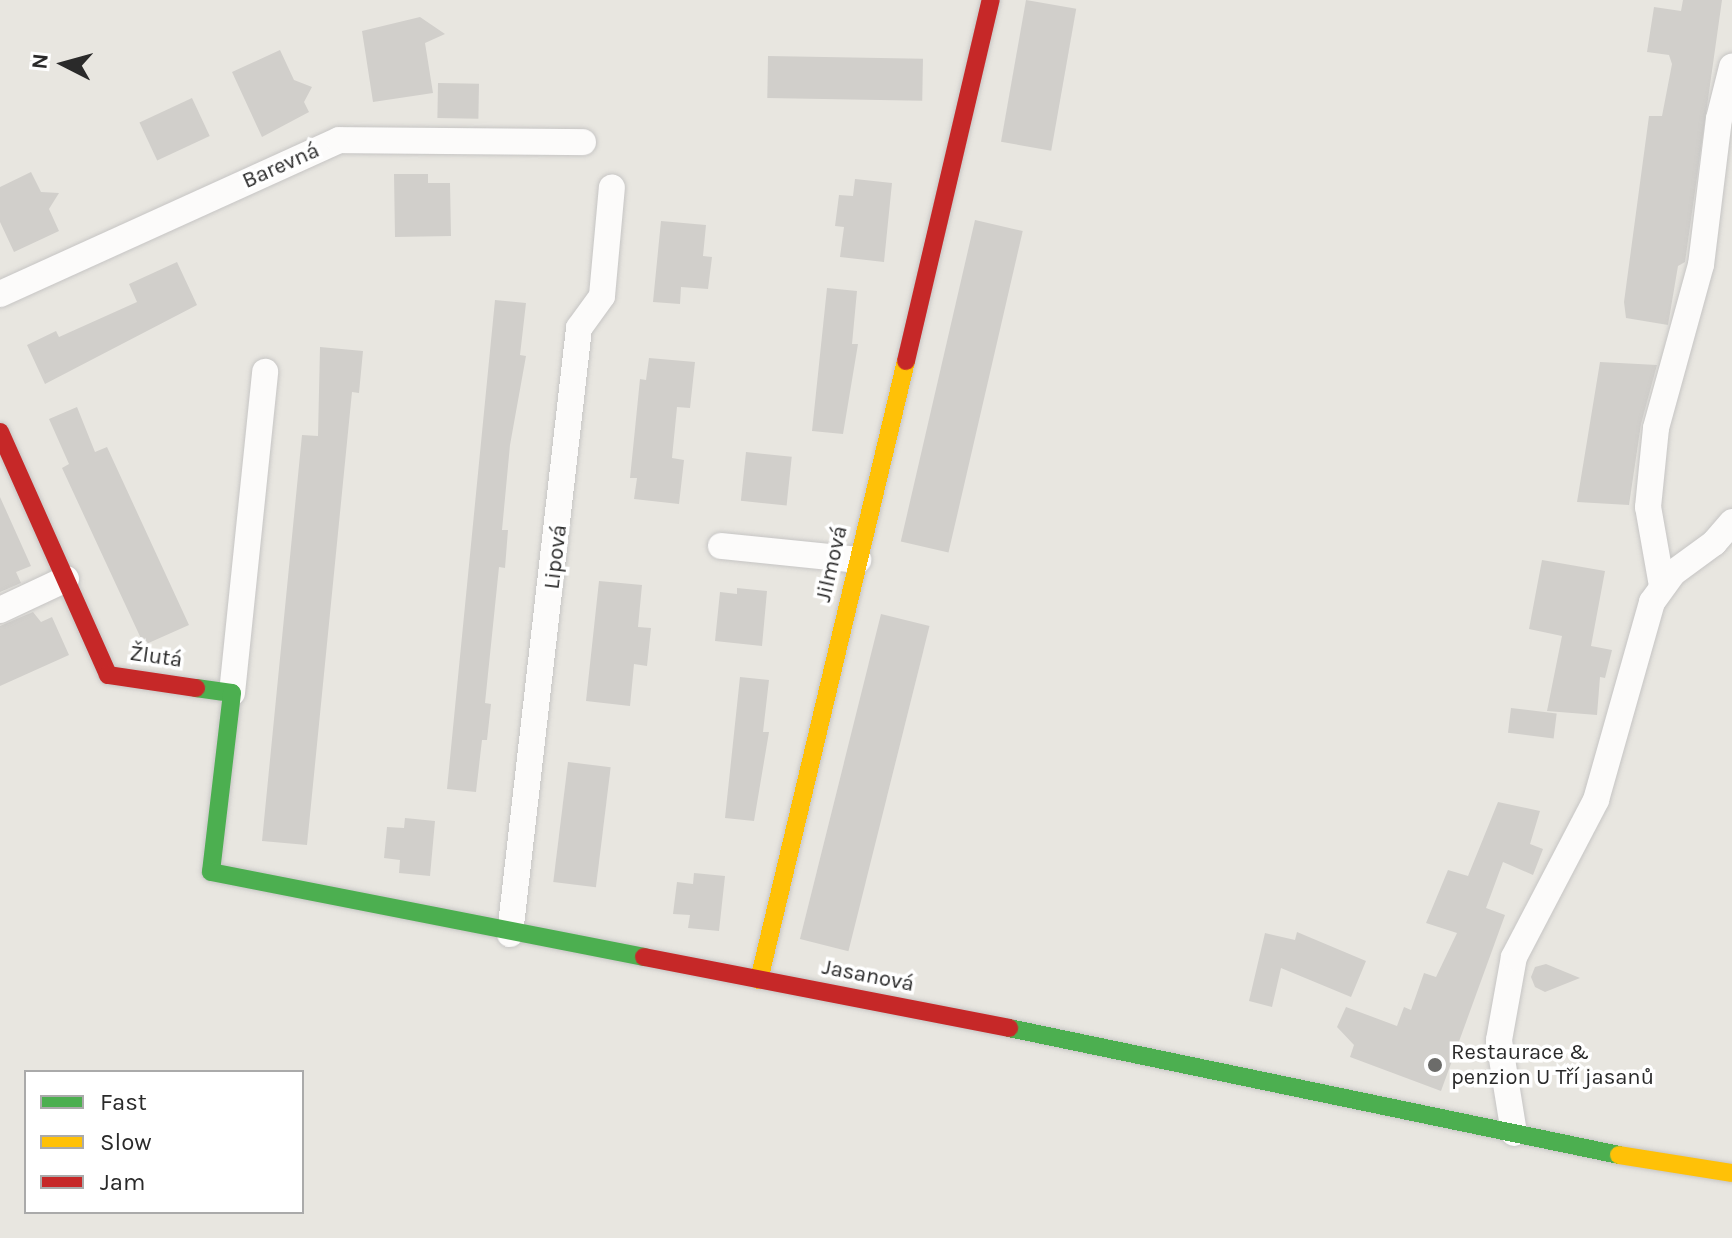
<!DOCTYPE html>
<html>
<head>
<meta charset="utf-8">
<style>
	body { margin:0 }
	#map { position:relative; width:1732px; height:1238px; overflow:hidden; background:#e8e6e0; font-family:Karla,sans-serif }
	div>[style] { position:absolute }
	.building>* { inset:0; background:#d1cfcb; transform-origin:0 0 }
	.roads { filter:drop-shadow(0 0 2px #c6c5c4) drop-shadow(0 0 2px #c6c5c4) }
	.street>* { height:26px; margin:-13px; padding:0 13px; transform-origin:13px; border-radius:13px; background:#fcfbfa }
	.fast>* { height:18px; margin:-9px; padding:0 9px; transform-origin:9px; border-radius:9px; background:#4caf50 }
	.slow>* { height:18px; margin:-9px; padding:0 9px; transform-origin:9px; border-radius:9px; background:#ffc107 }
	.jam>* { height:18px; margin:-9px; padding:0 9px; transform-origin:9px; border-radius:9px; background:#c62828 }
	.dots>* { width:22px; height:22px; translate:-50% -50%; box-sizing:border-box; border:4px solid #fff; border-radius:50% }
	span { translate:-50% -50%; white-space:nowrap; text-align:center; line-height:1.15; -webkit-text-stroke:7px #fff; paint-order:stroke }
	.street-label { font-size:22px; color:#2a2a2a }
	.poi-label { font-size:22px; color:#2a2a2a }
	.left { translate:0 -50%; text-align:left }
	.legend { position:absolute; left:24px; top:1070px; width:280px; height:144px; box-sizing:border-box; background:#fff; border:2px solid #aaa; margin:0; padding:10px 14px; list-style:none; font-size:24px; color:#2a2a2a }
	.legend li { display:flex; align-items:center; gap:16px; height:40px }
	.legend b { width:40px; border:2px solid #aaa }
	.north { position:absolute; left:24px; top:24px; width:80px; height:80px; -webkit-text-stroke:6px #fff; paint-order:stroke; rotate:276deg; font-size:22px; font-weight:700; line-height:32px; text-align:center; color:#2a2a2a }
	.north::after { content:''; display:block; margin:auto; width:28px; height:36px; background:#2a2a2a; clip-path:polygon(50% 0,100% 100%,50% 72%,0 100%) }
</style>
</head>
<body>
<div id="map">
	<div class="building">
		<div style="left:1026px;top:0;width:51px;height:144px;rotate:10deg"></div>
		<div style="clip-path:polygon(1683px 0,1722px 0,1685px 262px,1678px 266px,1668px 325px,1626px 318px,1624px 302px,1649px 116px,1662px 116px,1672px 64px,1669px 55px,1647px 52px,1654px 7px,1681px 11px)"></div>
		<div style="clip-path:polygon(420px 17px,445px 34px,425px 43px,433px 93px,373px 102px,362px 31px)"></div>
		<div style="clip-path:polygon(280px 50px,294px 80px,312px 87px,304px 102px,309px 112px,262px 137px,232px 72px)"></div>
		<div style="left:768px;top:56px;width:155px;height:42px;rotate:1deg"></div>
		<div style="left:438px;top:83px;width:41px;height:35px;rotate:1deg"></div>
		<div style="left:192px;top:98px;width:42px;height:58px;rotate:65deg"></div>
		<div style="clip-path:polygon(31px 172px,41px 192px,59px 193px,49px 209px,59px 231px,14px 252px,0 222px,0 187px)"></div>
		<div style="clip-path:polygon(394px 174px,428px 174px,428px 183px,450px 183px,451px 236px,395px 237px)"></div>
		<div style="clip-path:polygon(855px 179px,892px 183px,884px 262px,840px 257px,844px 227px,835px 226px,839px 195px,853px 196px)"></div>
		<div style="left:975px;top:220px;width:49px;height:330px;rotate:13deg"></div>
		<div style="clip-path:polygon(661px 221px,706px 225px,703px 256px,712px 257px,708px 289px,681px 287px,680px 304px,653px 302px)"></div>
		<div style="clip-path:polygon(177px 262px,197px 305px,45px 384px,27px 345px,56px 331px,59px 337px,137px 302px,129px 284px)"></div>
		<div style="clip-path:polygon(827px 288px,857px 291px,852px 344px,858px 344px,843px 434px,812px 431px)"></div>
		<div style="clip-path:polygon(495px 300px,526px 303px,520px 355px,526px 356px,510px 445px,502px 530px,508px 530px,505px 568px,499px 567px,485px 703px,491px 704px,487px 740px,482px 740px,476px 792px,447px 789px)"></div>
		<div style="clip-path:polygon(320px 347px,363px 351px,359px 393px,352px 392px,307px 845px,262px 841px,302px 435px,318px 436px)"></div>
		<div style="clip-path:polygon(649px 358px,695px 362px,690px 408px,677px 407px,672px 458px,684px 460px,679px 504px,634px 499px,637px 478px,630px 478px,635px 429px,640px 379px,646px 380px)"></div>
		<div style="clip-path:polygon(1600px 362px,1657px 365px,1641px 424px,1629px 505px,1577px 502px)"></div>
		<div style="clip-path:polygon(77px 407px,95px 452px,107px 447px,189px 625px,144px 645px,62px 468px,69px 464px,49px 419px)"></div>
		<div style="left:746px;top:452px;width:46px;height:49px;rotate:6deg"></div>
		<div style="clip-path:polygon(0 497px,31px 566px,16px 572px,21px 583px,0 592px)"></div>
		<div style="clip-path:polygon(1542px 560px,1605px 571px,1591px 646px,1612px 650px,1605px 678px,1600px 677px,1597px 715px,1547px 711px,1562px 636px,1529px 629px)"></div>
		<div style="clip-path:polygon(599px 581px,642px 585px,638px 627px,651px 628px,647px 666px,634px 664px,630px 706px,586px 701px)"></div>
		<div style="clip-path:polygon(737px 588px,767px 591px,762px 646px,715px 641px,720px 592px,737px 594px)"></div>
		<div style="clip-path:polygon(33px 612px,41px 622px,52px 617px,69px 655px,0 686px,0 626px)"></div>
		<div style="left:881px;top:614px;width:50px;height:335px;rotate:14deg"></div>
		<div style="clip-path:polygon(740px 677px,769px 680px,763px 732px,769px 732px,754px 821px,725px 818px)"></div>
		<div style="left:1511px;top:708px;width:46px;height:25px;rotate:7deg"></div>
		<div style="left:568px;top:762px;width:43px;height:121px;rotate:7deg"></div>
		<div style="clip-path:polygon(1498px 802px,1540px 811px,1530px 844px,1543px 849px,1533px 875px,1503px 862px,1486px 908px,1505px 915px,1441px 1091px,1350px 1057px,1354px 1045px,1337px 1027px,1346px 1007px,1397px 1026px,1404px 1007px,1411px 1010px,1424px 973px,1436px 977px,1457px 933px,1426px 923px,1448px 870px,1468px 876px)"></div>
		<div style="clip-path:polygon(405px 818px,435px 821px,430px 876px,399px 873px,400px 860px,384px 858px,387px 827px,404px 828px)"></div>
		<div style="clip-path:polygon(694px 873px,725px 876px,719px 931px,688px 928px,690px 915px,673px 914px,677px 882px,693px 884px)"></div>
		<div style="clip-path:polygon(1297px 932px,1366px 961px,1351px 997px,1281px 968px,1272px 1007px,1249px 1001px,1265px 933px,1295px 940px)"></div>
		<div style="clip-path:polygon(1546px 964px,1580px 978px,1545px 992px,1535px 987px,1531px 977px,1535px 967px)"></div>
	</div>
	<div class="roads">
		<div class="street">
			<div style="left:0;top:294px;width:372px;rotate:-24.4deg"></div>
			<div style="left:339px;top:140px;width:244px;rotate:0.5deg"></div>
			<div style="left:721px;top:546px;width:138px;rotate:5.8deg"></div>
			<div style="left:1662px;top:586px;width:80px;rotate:-100deg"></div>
			<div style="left:1648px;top:507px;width:79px;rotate:-84.2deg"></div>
			<div style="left:1656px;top:428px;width:169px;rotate:-74.6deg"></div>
			<div style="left:1701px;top:265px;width:147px;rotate:-83deg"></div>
			<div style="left:1719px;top:119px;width:54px;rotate:-76deg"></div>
			<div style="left:0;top:610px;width:73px;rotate:-25.2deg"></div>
			<div style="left:232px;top:693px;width:323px;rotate:-84.1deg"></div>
			<div style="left:510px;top:934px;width:610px;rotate:-83.5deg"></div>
			<div style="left:579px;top:328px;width:39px;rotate:-54deg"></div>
			<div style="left:602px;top:296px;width:109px;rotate:-84.8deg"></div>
			<div style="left:1514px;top:1133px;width:94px;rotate:-99.2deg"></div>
			<div style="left:1499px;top:1040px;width:84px;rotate:-79.8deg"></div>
			<div style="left:1514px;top:957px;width:177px;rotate:-62.4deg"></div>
			<div style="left:1596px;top:800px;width:206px;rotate:-74.2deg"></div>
			<div style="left:1652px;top:602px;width:36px;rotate:-54deg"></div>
			<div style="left:1673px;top:573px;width:51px;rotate:-36.2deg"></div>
			<div style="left:1714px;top:543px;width:28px;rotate:-49deg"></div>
		</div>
		<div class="fast">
			<div style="left:196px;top:688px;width:36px;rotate:8deg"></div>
			<div style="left:232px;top:693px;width:180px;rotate:96.7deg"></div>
			<div style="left:211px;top:872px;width:441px;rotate:11.1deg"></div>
			<div style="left:1009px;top:1028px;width:623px;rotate:11.76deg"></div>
		</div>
		<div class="slow">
			<div style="left:759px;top:980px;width:636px;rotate:-76.64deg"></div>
			<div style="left:1619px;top:1155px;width:114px;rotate:9.1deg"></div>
		</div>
		<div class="jam">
			<div style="left:906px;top:361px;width:371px;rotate:-76.8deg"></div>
			<div style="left:0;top:432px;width:266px;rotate:66deg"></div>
			<div style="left:108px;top:675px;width:89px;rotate:8.4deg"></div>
			<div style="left:644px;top:957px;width:372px;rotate:11deg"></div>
		</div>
	</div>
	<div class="dots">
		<div style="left:1435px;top:1065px;background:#6c6c6a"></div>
	</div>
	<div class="street-label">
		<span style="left:281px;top:166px;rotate:-24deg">Barevná</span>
		<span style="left:556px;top:557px;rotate:-83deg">Lipová</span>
		<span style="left:832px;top:564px;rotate:-77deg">Jilmová</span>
		<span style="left:156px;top:657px;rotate:8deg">Žlutá</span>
		<span style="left:868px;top:976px;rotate:11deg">Jasanová</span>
	</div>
	<div class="poi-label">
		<span class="left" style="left:1451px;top:1065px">Restaurace &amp;<br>penzion U Tří jasanů</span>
	</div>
	<ul class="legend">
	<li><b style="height:10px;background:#4caf50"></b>Fast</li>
	<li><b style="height:10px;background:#ffc107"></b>Slow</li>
	<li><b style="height:10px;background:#c62828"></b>Jam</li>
	</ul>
	<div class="north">N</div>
</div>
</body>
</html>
